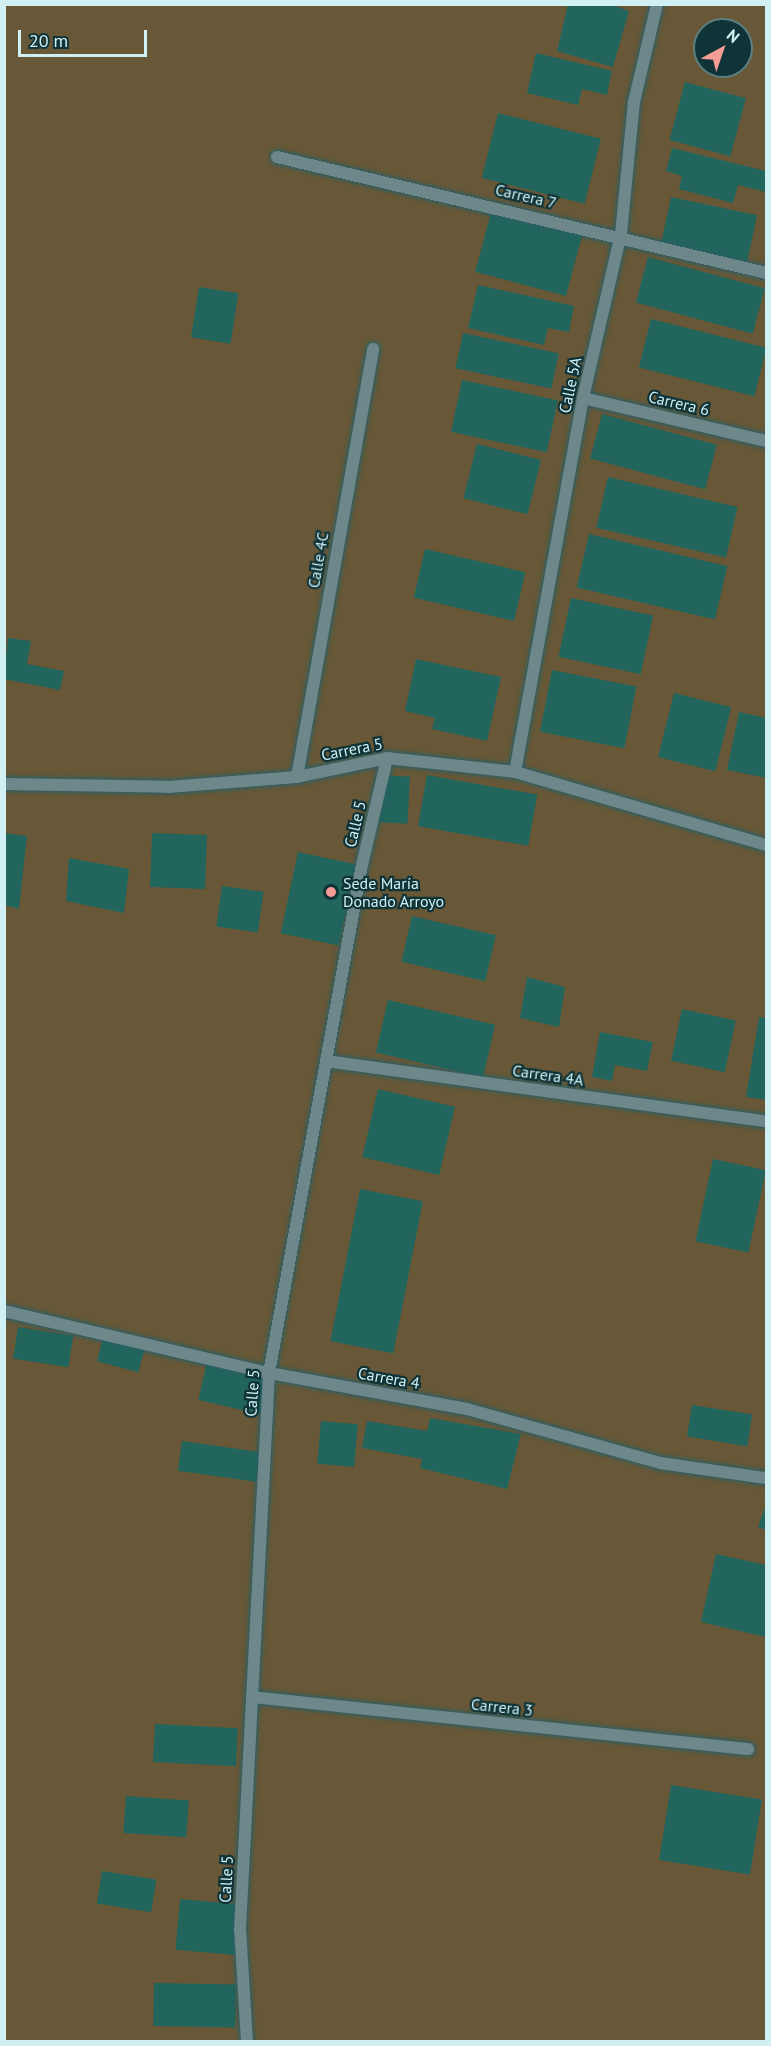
<!DOCTYPE html>
<html>
<head>
<meta charset="utf-8">
<style>
	body { margin:0 }
	#map { position:relative; width:771px; height:2046px; overflow:hidden; background:#063f44; font-family:"PT Sans",sans-serif }
	div>[style] { position:absolute }
	.green>* { inset:0; background:#685837 }
	.building>* { inset:0; background:#21655d; transform-origin:0 0 }
	.roads { filter:drop-shadow(0 0 2px #2a5f64) drop-shadow(0 0 2px #2a5f64) }
	.minor>* { height:12px; margin:-6px; padding:0 6px; transform-origin:6px; border-radius:6px; background:#6d878a }
	.dots>* { width:16px; height:16px; translate:-50% -50%; box-sizing:border-box; border:3px solid #0f3337; border-radius:50% }
	span { translate:-50% -50%; white-space:nowrap; text-align:center; line-height:1.15; -webkit-text-stroke:4.5px #0f3337; paint-order:stroke }
	.street-label { font-size:16px; color:#d0f0f4 }
	.poi-label { font-size:16px; color:#d0f0f4 }
	.left { translate:0 -50%; text-align:left }
	.frame { position:absolute; inset:0; border:6px solid #d0f0f4; pointer-events:none }
	.north { position:absolute; left:693px; top:18px; width:60px; height:60px; box-sizing:border-box; background:#0f3337; border:2px solid #5c7f83; border-radius:50%; rotate:40deg; font-size:16px; font-weight:700; line-height:24px; text-align:center; color:#d0f0f4 }
	.north::after { content:''; display:block; margin:auto; width:21px; height:27px; background:#f59c95; clip-path:polygon(50% 0,100% 100%,50% 72%,0 100%) }
	.scale { position:absolute; left:18px; top:30px; width:129px; height:27px; box-sizing:border-box; border:3px solid #d0f0f4; border-top:0; padding-left:8px; font-size:18px; line-height:21px; white-space:nowrap; color:#d0f0f4; -webkit-text-stroke:4px #0f3337; paint-order:stroke }
</style>
</head>
<body>
<div id="map">
	<div class="green">
		<div style="clip-path:polygon(evenodd,5px 5px,766px 5px,766px 2041px,5px 2041px,5px 5px,705px 30px,741px 30px,741px 66px,705px 66px,705px 30px)"></div>
	</div>
	<div class="building">
		<div style="clip-path:polygon(568px 4px,610px 4px,629px 11px,613px 67px,557px 51px)"></div>
		<div style="clip-path:polygon(536px 53px,612px 71px,607px 95px,582px 89px,578px 105px,527px 93px)"></div>
		<div style="left:685px;top:82px;width:63px;height:60px;rotate:15deg"></div>
		<div style="left:498px;top:113px;width:106px;height:67px;rotate:14deg"></div>
		<div style="clip-path:polygon(672px 148px,766px 171px,766px 192px,738px 185px,733px 203px,679px 189px,682px 176px,666px 171px)"></div>
		<div style="left:671px;top:197px;width:88px;height:53px;rotate:12deg"></div>
		<div style="left:493px;top:205px;width:94px;height:69px;rotate:15deg"></div>
		<div style="left:648px;top:257px;width:121px;height:47px;rotate:15deg"></div>
		<div style="clip-path:polygon(478px 285px,574px 306px,569px 332px,548px 328px,544px 345px,468px 328px)"></div>
		<div style="left:199px;top:287px;width:40px;height:51px;rotate:9deg"></div>
		<div style="left:651px;top:319px;width:119px;height:50px;rotate:14deg"></div>
		<div style="left:463px;top:333px;width:98px;height:36px;rotate:12deg"></div>
		<div style="left:462px;top:380px;width:98px;height:53px;rotate:12deg"></div>
		<div style="left:602px;top:414px;width:119px;height:46px;rotate:15deg"></div>
		<div style="left:477px;top:444px;width:66px;height:56px;rotate:14deg"></div>
		<div style="left:608px;top:477px;width:133px;height:52px;rotate:13deg"></div>
		<div style="left:589px;top:534px;width:142px;height:55px;rotate:13deg"></div>
		<div style="left:425px;top:549px;width:103px;height:50px;rotate:13deg"></div>
		<div style="left:571px;top:598px;width:84px;height:60px;rotate:12deg"></div>
		<div style="clip-path:polygon(8px 638px,31px 641px,27px 664px,64px 671px,60px 690px,4px 679px)"></div>
		<div style="clip-path:polygon(416px 659px,501px 677px,487px 741px,432px 729px,435px 718px,405px 711px)"></div>
		<div style="left:552px;top:670px;width:86px;height:63px;rotate:11deg"></div>
		<div style="left:674px;top:693px;width:59px;height:66px;rotate:14deg"></div>
		<div style="clip-path:polygon(739px 712px,766px 718px,766px 778px,727px 770px)"></div>
		<div style="left:377px;top:775px;width:33px;height:47px;rotate:3deg"></div>
		<div style="left:427px;top:775px;width:112px;height:52px;rotate:10deg"></div>
		<div style="clip-path:polygon(4px 833px,27px 836px,19px 909px,4px 905px)"></div>
		<div style="left:152px;top:833px;width:55px;height:54px;rotate:2deg"></div>
		<div style="left:298px;top:852px;width:59px;height:83px;rotate:12deg"></div>
		<div style="clip-path:polygon(69px 858px,129px 869px,124px 913px,66px 901px)"></div>
		<div style="left:222px;top:886px;width:42px;height:41px;rotate:8deg"></div>
		<div style="left:412px;top:916px;width:86px;height:47px;rotate:13deg"></div>
		<div style="clip-path:polygon(527px 977px,565px 987px,559px 1027px,520px 1018px)"></div>
		<div style="left:388px;top:1000px;width:110px;height:54px;rotate:13deg"></div>
		<div style="left:682px;top:1009px;width:55px;height:53px;rotate:12deg"></div>
		<div style="clip-path:polygon(759px 1017px,766px 1018px,766px 1100px,746px 1097px)"></div>
		<div style="clip-path:polygon(600px 1032px,653px 1042px,647px 1071px,615px 1065px,612px 1081px,592px 1077px)"></div>
		<div style="left:378px;top:1089px;width:79px;height:70px;rotate:13deg"></div>
		<div style="left:713px;top:1159px;width:54px;height:84px;rotate:12deg"></div>
		<div style="left:360px;top:1189px;width:64px;height:155px;rotate:11deg"></div>
		<div style="left:18px;top:1327px;width:56px;height:32px;rotate:9deg"></div>
		<div style="left:103px;top:1338px;width:43px;height:24px;rotate:15deg"></div>
		<div style="left:208px;top:1358px;width:69px;height:43px;rotate:13deg"></div>
		<div style="left:692px;top:1405px;width:61px;height:32px;rotate:9deg"></div>
		<div style="clip-path:polygon(430px 1418px,521px 1434px,507px 1489px,420px 1468px,422px 1459px,362px 1448px,367px 1421px,427px 1431px)"></div>
		<div style="left:321px;top:1421px;width:37px;height:43px;rotate:5deg"></div>
		<div style="left:182px;top:1441px;width:79px;height:30px;rotate:8deg"></div>
		<div style="clip-path:polygon(766px 1505px,766px 1530px,758px 1527px)"></div>
		<div style="clip-path:polygon(716px 1554px,766px 1565px,766px 1637px,701px 1622px)"></div>
		<div style="left:155px;top:1724px;width:83px;height:38px;rotate:3deg"></div>
		<div style="left:671px;top:1785px;width:92px;height:76px;rotate:9deg"></div>
		<div style="left:126px;top:1796px;width:63px;height:37px;rotate:4deg"></div>
		<div style="left:102px;top:1871px;width:55px;height:33px;rotate:9deg"></div>
		<div style="left:180px;top:1899px;width:60px;height:51px;rotate:5deg"></div>
		<div style="left:154px;top:1983px;width:82px;height:43px;rotate:1deg"></div>
	</div>
	<div class="roads">
		<div class="minor">
			<div style="left:277px;top:157px;width:503px;rotate:13.34deg"></div>
			<div style="left:583px;top:398px;width:188px;rotate:13.2deg"></div>
			<div style="left:515px;top:772px;width:380px;rotate:-79.7deg"></div>
			<div style="left:583px;top:398px;width:168px;rotate:-77deg"></div>
			<div style="left:621px;top:234px;width:133px;rotate:-84.4deg"></div>
			<div style="left:634px;top:102px;width:101px;rotate:-76.8deg"></div>
			<div style="left:297px;top:777px;width:435px;rotate:-79.9deg"></div>
			<div style="left:4px;top:784px;width:164px;rotate:1deg"></div>
			<div style="left:168px;top:787px;width:129px;rotate:-4.4deg"></div>
			<div style="left:297px;top:777px;width:92px;rotate:-11.9deg"></div>
			<div style="left:387px;top:758px;width:129px;rotate:6.2deg"></div>
			<div style="left:515px;top:772px;width:261px;rotate:16.2deg"></div>
			<div style="left:326px;top:1061px;width:444px;rotate:7.8deg"></div>
			<div style="left:4px;top:1311px;width:272px;rotate:13.2deg"></div>
			<div style="left:269px;top:1373px;width:201px;rotate:10.3deg"></div>
			<div style="left:467px;top:1409px;width:200px;rotate:15.6deg"></div>
			<div style="left:660px;top:1463px;width:107px;rotate:8.1deg"></div>
			<div style="left:252px;top:1697px;width:499px;rotate:6deg"></div>
			<div style="left:247px;top:2042px;width:113px;rotate:-93.5deg"></div>
			<div style="left:240px;top:1929px;width:557px;rotate:-87.01deg"></div>
			<div style="left:269px;top:1373px;width:516px;rotate:-79.63deg"></div>
			<div style="left:362px;top:865px;width:110px;rotate:-76.8deg"></div>
		</div>
	</div>
	<div class="dots">
		<div style="left:331px;top:892px;background:#f59c95"></div>
	</div>
	<div class="street-label">
		<span style="left:526px;top:196px;rotate:13deg">Carrera 7</span>
		<span style="left:570px;top:385px;rotate:-78deg">Calle 5A</span>
		<span style="left:679px;top:403px;rotate:13deg">Carrera 6</span>
		<span style="left:318px;top:560px;rotate:-80deg">Calle 4C</span>
		<span style="left:352px;top:749px;rotate:-11deg">Carrera 5</span>
		<span style="left:355px;top:824px;rotate:-77deg">Calle 5</span>
		<span style="left:548px;top:1075px;rotate:8deg">Carrera 4A</span>
		<span style="left:389px;top:1378px;rotate:10deg">Carrera 4</span>
		<span style="left:252px;top:1393px;rotate:-86deg">Calle 5</span>
		<span style="left:502px;top:1707px;rotate:6deg">Carrera 3</span>
		<span style="left:226px;top:1879px;rotate:-87deg">Calle 5</span>
	</div>
	<div class="poi-label">
		<span class="left" style="left:343px;top:892px">Sede María<br>Donado Arroyo</span>
	</div>
	<div class="frame"></div>
	<div class="north">N</div>
	<div class="scale">20 m</div>
</div>
</body>
</html>
